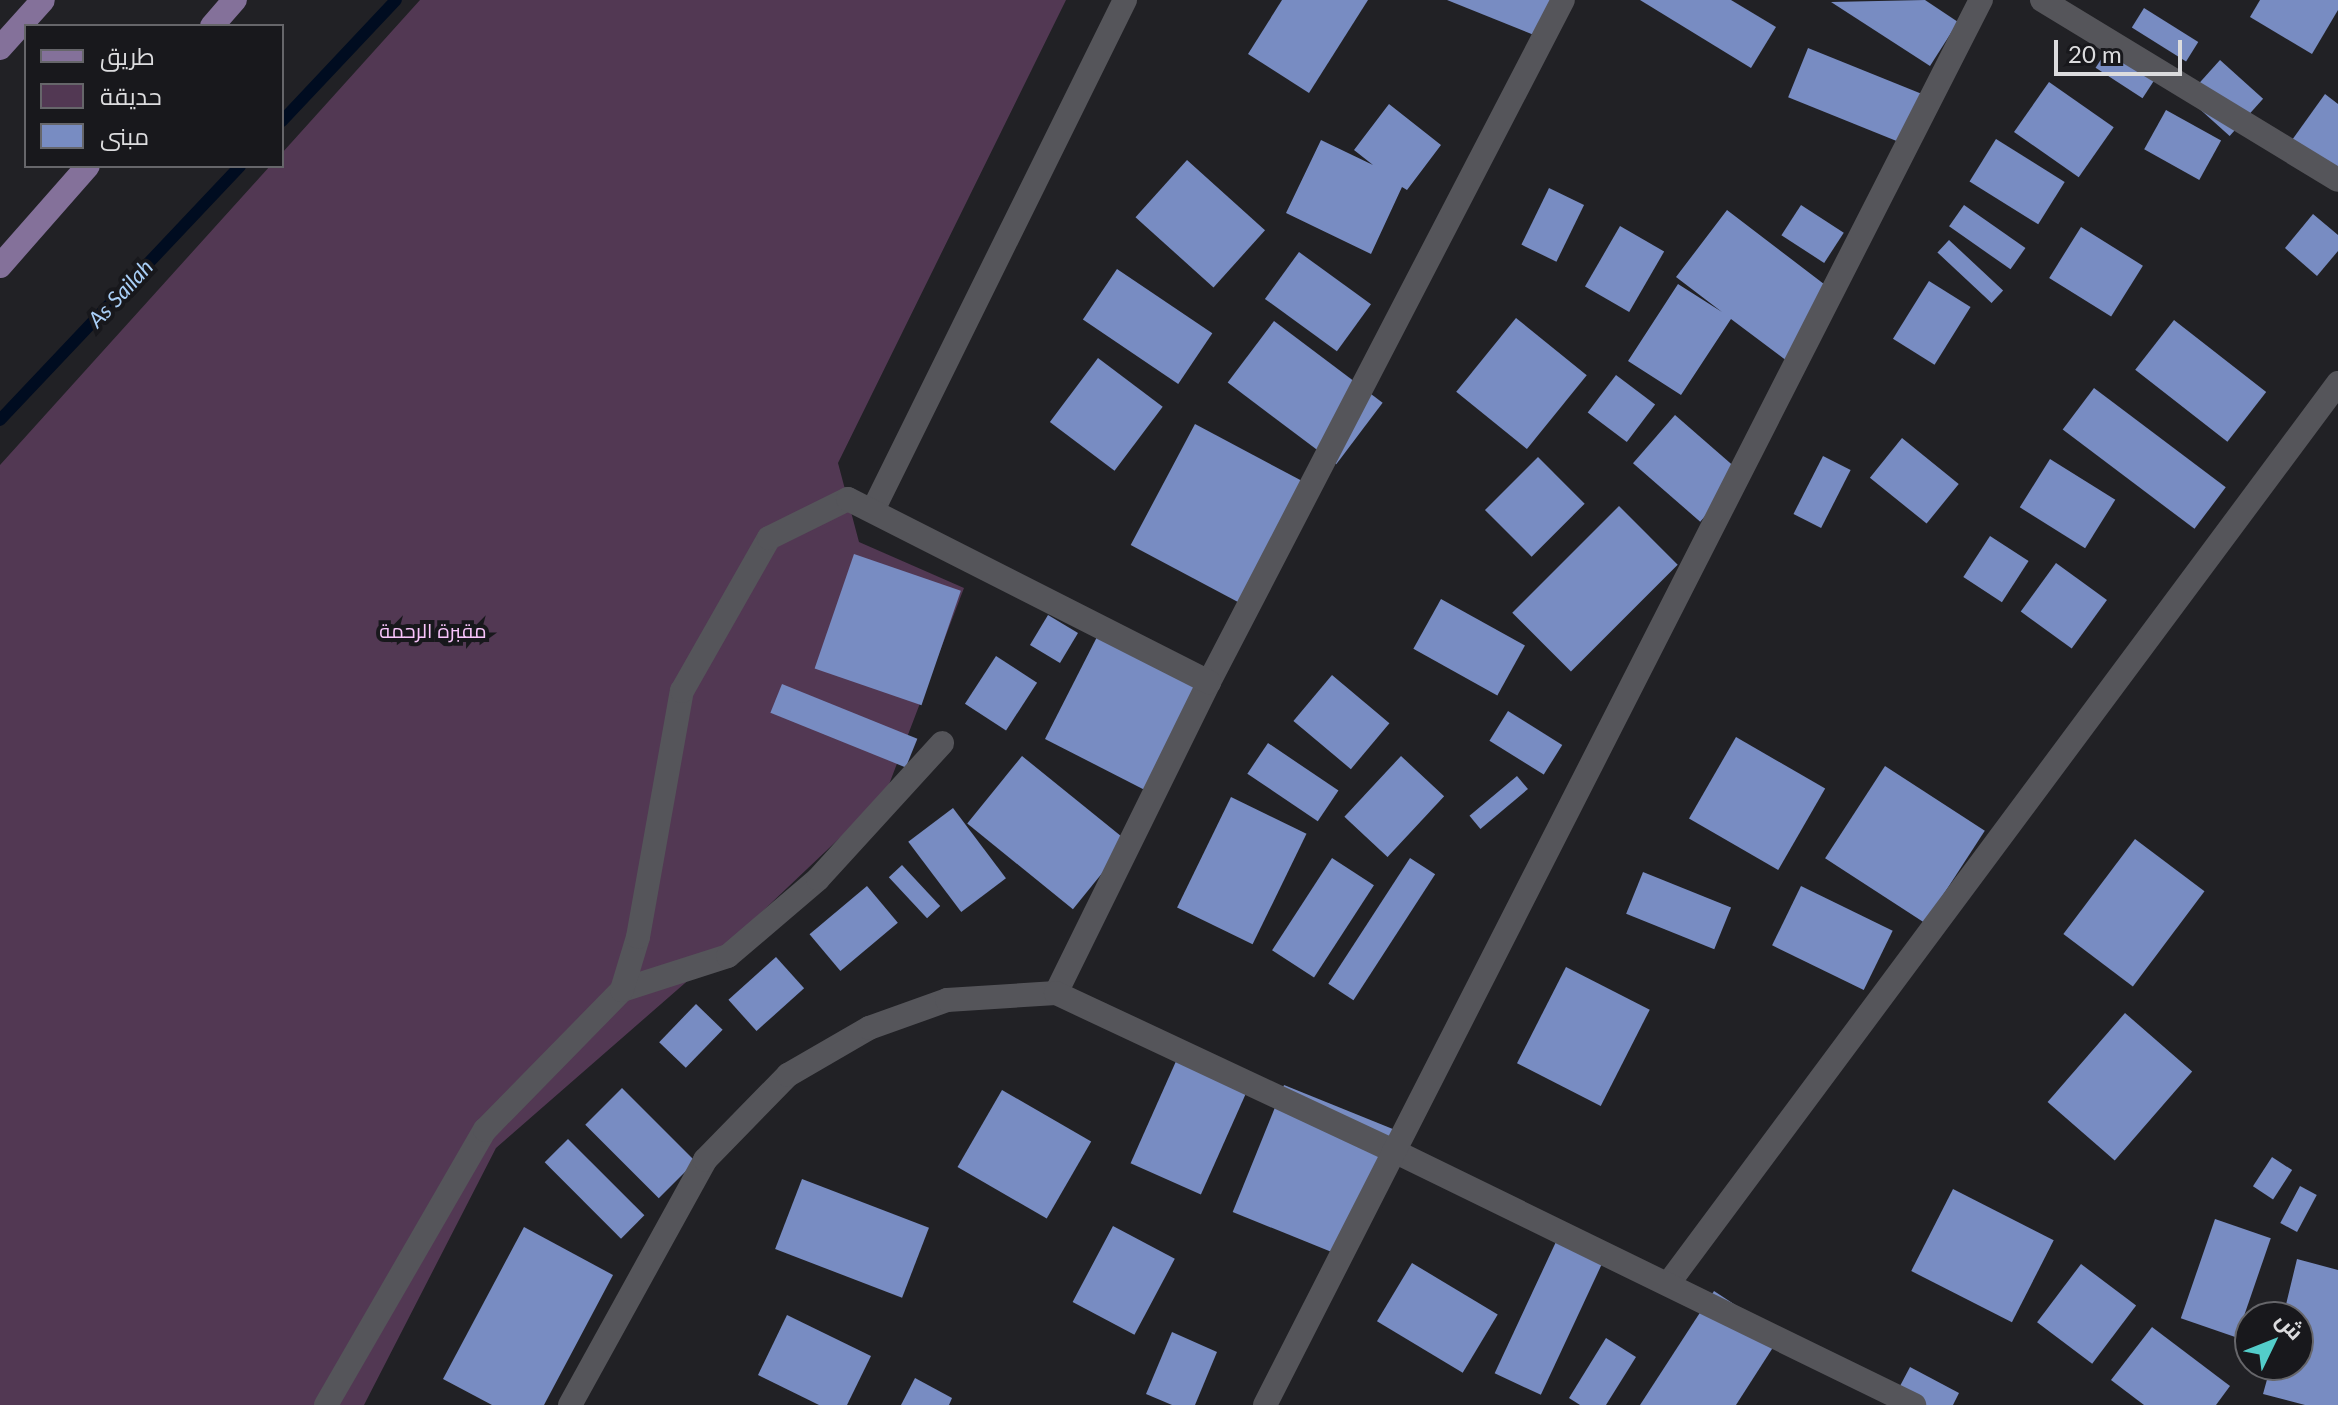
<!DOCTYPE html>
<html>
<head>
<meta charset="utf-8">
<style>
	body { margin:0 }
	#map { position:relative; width:2338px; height:1405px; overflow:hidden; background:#212125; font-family:Lato,Cairo,sans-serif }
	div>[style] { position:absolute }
	.green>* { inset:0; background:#523853 }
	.stream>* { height:12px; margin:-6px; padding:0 6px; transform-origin:6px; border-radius:6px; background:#000c20 }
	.building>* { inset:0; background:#788cc2; transform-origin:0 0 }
	.minor>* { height:24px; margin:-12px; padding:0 12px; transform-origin:12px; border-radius:12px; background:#55555a }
	.major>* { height:24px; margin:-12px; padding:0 12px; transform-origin:12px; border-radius:12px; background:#84719a }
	span { translate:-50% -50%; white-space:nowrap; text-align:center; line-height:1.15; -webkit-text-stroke:8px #18181c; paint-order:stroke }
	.park-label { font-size:20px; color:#f9c4fb }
	.water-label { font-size:22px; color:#a9cff7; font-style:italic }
	.legend { position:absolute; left:24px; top:24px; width:260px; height:144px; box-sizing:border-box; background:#18181c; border:2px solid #66666a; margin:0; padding:10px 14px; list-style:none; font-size:24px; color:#dcdcde }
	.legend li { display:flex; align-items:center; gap:16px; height:40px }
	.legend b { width:40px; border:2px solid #66666a }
	.north { position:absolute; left:2234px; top:1301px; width:80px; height:80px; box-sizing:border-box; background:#18181c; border:2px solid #66666a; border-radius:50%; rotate:47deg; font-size:22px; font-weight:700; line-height:32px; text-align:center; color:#dcdcde }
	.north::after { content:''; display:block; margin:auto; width:28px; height:36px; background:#53cdca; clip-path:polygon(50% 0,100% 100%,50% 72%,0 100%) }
	.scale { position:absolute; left:2054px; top:40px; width:128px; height:36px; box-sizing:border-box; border:4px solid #dcdcde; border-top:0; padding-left:10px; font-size:24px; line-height:28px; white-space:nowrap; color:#dcdcde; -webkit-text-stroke:6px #18181c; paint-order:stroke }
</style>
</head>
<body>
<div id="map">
	<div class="green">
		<div style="clip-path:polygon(420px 0,1066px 0,838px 463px,859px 542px,964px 588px,885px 795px,708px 963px,496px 1148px,364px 1405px,0 1405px,0 465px,270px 166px,282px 166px,282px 153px)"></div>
	</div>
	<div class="stream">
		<div style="left:282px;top:121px;width:166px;rotate:-46.7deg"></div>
		<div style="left:0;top:420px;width:349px;rotate:-46.6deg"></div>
	</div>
	<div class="building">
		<div style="clip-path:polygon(1282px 0,1368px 0,1309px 93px,1248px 54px)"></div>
		<div style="clip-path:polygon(1447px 0,1554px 0,1539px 37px)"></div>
		<div style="clip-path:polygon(1640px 0,1731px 0,1776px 27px,1751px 68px)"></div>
		<div style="clip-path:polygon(1925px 0,1958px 22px,1930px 66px,1831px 2px)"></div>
		<div style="clip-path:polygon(2260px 0,2338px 0,2338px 10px,2312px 54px,2250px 17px)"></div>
		<div style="left:2144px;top:8px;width:64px;height:23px;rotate:32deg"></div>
		<div style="left:2113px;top:41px;width:56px;height:32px;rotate:33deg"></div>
		<div style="left:1808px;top:48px;width:131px;height:53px;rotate:22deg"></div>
		<div style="left:2220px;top:60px;width:58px;height:50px;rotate:42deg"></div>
		<div style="left:2049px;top:82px;width:79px;height:61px;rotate:35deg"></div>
		<div style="clip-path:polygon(2325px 94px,2338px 104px,2338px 184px,2287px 147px)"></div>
		<div style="clip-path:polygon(1389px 104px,1441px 145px,1407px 190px,1402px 187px,1371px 254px,1286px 213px,1321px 140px,1373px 165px,1354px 150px)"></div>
		<div style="left:2166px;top:110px;width:63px;height:45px;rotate:29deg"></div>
		<div style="left:1996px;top:139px;width:81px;height:50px;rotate:32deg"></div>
		<div style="left:1187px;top:160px;width:105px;height:77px;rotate:42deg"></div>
		<div style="left:1549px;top:188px;width:39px;height:63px;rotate:26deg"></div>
		<div style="left:1801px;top:205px;width:51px;height:36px;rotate:33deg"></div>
		<div style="left:1964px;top:205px;width:75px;height:26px;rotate:35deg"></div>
		<div style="clip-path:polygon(1727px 210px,1837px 294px,1787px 361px,1731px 319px,1681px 395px,1628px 361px,1678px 284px,1722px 312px,1676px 277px)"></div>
		<div style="clip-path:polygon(2313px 214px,2338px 235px,2338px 251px,2317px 276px,2285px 248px)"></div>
		<div style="left:1620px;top:226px;width:51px;height:70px;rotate:30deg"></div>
		<div style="left:2081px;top:227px;width:73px;height:60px;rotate:32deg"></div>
		<div style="left:1949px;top:240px;width:74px;height:17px;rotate:43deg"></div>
		<div style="left:1299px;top:252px;width:89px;height:58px;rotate:36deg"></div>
		<div style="left:1117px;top:269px;width:115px;height:61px;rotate:34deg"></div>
		<div style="left:1929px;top:281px;width:49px;height:68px;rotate:32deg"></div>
		<div style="left:1516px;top:318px;width:91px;height:95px;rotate:39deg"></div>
		<div style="left:2174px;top:320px;width:117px;height:63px;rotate:38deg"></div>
		<div style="left:1274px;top:321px;width:136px;height:77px;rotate:37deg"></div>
		<div style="left:1098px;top:358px;width:81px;height:80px;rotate:37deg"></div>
		<div style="left:1616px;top:375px;width:49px;height:47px;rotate:37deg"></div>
		<div style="left:2094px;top:388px;width:165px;height:52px;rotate:37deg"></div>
		<div style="left:1675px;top:415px;width:89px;height:64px;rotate:41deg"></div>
		<div style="left:1195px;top:424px;width:138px;height:137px;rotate:28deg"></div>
		<div style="left:1902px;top:438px;width:73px;height:51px;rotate:39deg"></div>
		<div style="left:1823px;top:456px;width:31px;height:65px;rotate:27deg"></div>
		<div style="left:1538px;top:457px;width:66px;height:75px;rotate:45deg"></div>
		<div style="left:2050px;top:459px;width:77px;height:57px;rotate:32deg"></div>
		<div style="left:1619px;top:506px;width:83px;height:151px;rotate:45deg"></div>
		<div style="left:1990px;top:536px;width:46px;height:49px;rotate:33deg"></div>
		<div style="left:854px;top:554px;width:113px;height:121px;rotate:19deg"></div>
		<div style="left:2056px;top:563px;width:63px;height:60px;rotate:36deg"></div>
		<div style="left:1441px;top:599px;width:96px;height:57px;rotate:29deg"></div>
		<div style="left:1048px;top:615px;width:35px;height:35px;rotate:31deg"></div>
		<div style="left:1099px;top:633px;width:112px;height:119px;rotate:27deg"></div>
		<div style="left:996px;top:656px;width:49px;height:57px;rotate:33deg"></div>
		<div style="left:1332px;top:675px;width:75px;height:60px;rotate:40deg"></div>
		<div style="left:782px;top:684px;width:146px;height:31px;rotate:22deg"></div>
		<div style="left:1508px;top:711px;width:64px;height:35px;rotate:32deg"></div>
		<div style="left:1736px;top:737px;width:103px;height:94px;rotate:30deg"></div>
		<div style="left:1268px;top:743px;width:85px;height:37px;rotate:34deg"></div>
		<div style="left:1022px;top:756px;width:136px;height:87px;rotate:39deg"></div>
		<div style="left:1401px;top:756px;width:59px;height:83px;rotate:43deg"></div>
		<div style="left:1885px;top:766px;width:119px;height:110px;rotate:33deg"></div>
		<div style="left:1517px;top:776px;width:17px;height:62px;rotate:50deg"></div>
		<div style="left:1231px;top:797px;width:84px;height:123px;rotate:26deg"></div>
		<div style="left:953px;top:808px;width:88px;height:56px;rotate:53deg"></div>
		<div style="left:2135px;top:839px;width:87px;height:119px;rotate:37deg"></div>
		<div style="left:1332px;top:858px;width:50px;height:110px;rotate:33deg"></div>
		<div style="left:1410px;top:858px;width:30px;height:150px;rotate:33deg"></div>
		<div style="left:902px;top:865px;width:56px;height:18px;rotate:47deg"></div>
		<div style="left:1643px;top:872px;width:95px;height:45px;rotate:22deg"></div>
		<div style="left:867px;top:886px;width:48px;height:75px;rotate:50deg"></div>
		<div style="left:1801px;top:886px;width:102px;height:66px;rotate:26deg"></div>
		<div style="left:776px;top:957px;width:42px;height:64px;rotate:48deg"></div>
		<div style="left:1566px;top:967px;width:94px;height:108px;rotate:27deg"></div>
		<div style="left:696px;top:1004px;width:37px;height:53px;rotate:44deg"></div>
		<div style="left:2125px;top:1013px;width:89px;height:118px;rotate:41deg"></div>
		<div style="left:1181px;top:1050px;width:77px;height:124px;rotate:24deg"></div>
		<div style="left:1284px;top:1085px;width:126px;height:137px;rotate:22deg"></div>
		<div style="left:622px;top:1088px;width:104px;height:52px;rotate:45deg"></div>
		<div style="left:1002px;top:1090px;width:103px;height:89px;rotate:30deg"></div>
		<div style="left:568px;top:1139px;width:108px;height:33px;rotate:45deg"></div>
		<div style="left:2272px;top:1157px;width:24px;height:35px;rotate:33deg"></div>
		<div style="left:802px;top:1179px;width:136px;height:75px;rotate:21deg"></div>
		<div style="left:2300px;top:1186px;width:19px;height:42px;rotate:28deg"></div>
		<div style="left:1953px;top:1189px;width:113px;height:92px;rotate:27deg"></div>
		<div style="left:2215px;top:1219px;width:59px;height:105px;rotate:19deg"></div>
		<div style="left:1113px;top:1226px;width:70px;height:86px;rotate:28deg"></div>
		<div style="clip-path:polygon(524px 1227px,613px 1275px,544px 1405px,492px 1405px,443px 1379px)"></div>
		<div style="left:1561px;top:1231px;width:51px;height:157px;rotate:25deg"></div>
		<div style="clip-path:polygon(2297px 1259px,2338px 1270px,2338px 1405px,2305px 1405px,2263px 1394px,2271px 1365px,2298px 1365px,2298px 1317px,2283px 1317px)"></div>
		<div style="left:1412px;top:1263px;width:100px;height:68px;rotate:31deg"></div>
		<div style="left:2081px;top:1264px;width:69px;height:73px;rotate:37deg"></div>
		<div style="clip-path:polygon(1714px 1291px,1781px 1335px,1736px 1405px,1640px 1405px)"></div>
		<div style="clip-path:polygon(787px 1315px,871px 1356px,847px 1405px,819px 1405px,758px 1375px)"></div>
		<div style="clip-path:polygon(2152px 1327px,2230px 1386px,2216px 1405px,2144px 1405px,2111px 1380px)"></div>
		<div style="clip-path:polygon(1172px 1332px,1217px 1352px,1195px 1405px,1172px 1405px,1146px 1394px)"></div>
		<div style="clip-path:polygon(1606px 1338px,1636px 1357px,1606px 1405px,1580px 1405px,1569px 1398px)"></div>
		<div style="clip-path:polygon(1910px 1367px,1959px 1393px,1953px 1405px,1890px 1405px)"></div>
		<div style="clip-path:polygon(915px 1378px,952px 1398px,949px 1405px,901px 1405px)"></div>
	</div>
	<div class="minor">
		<div style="left:2042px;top:0;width:346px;rotate:31.3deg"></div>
		<div style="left:873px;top:510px;width:569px;rotate:-63.71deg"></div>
		<div style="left:622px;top:990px;width:111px;rotate:-17.8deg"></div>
		<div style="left:728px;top:956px;width:118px;rotate:-40.5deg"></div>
		<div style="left:818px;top:879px;width:184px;rotate:-47.6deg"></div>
		<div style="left:1056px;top:993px;width:347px;rotate:-63.8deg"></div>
		<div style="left:1209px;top:682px;width:768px;rotate:-62.57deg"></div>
		<div style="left:1668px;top:1284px;width:1123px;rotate:-53.36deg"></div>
		<div style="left:326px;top:1405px;width:318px;rotate:-60deg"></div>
		<div style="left:485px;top:1130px;width:196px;rotate:-45.6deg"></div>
		<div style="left:622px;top:990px;width:55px;rotate:-73.2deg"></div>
		<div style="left:638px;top:937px;width:250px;rotate:-79.9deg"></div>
		<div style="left:682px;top:691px;width:176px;rotate:-60.4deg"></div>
		<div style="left:769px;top:538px;width:88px;rotate:-26.3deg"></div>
		<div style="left:848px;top:499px;width:405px;rotate:26.9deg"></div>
		<div style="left:570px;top:1405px;width:280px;rotate:-61.1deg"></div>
		<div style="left:705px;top:1160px;width:119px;rotate:-45.7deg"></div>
		<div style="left:788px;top:1075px;width:94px;rotate:-30.1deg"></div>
		<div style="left:869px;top:1028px;width:83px;rotate:-19.7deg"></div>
		<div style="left:947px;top:1000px;width:109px;rotate:-3.7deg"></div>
		<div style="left:1056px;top:993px;width:373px;rotate:25.1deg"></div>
		<div style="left:1394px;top:1151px;width:579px;rotate:26.03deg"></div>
		<div style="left:1265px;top:1405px;width:1577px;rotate:-63deg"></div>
	</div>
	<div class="major">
		<div style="left:212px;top:26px;width:35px;rotate:-49deg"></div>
		<div style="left:0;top:48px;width:64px;rotate:-48.1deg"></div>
		<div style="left:0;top:266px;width:133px;rotate:-48.7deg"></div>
	</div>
	<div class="park-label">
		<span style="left:433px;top:630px">مقبرة الرحمة</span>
	</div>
	<div class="water-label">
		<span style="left:120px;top:293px;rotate:-47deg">As Sailah</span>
	</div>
	<ul class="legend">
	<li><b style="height:10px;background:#84719a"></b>طريق</li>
	<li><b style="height:22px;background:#523853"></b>حديقة</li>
	<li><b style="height:22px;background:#788cc2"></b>مبنى</li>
	</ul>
	<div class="north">ش</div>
	<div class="scale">20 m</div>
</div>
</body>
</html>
